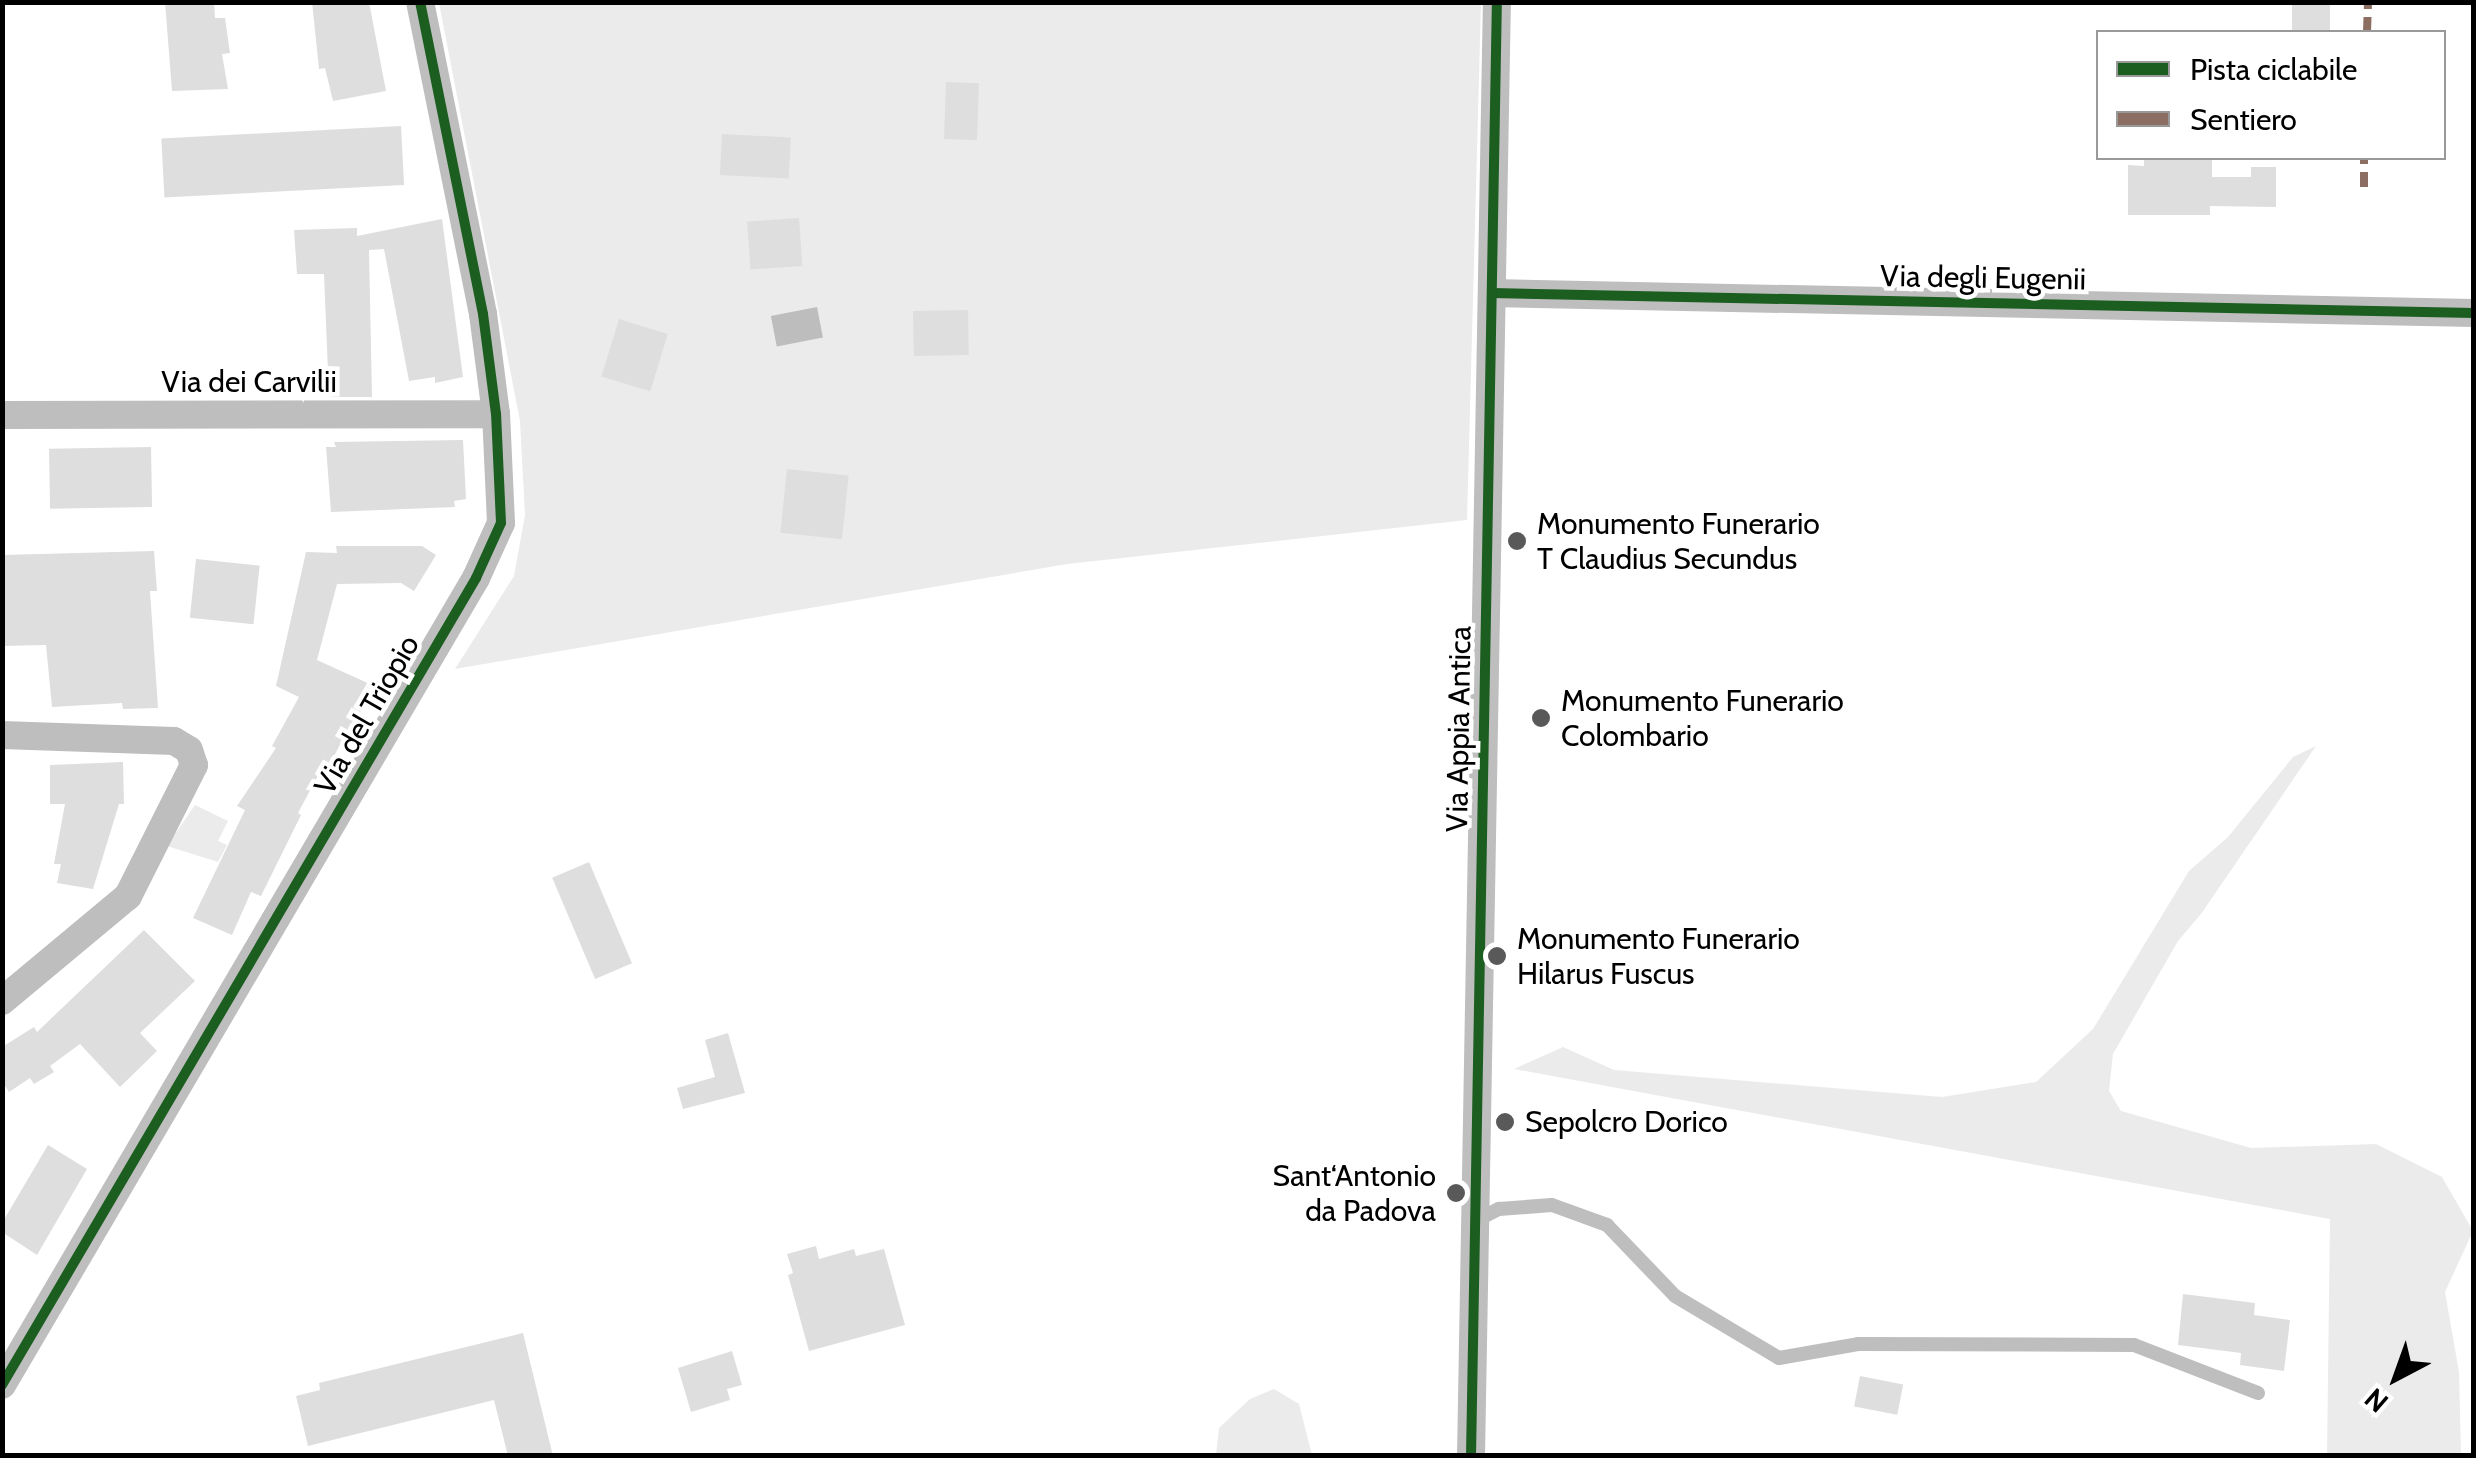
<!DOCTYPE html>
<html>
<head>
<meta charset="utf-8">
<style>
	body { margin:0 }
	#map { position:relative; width:2476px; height:1458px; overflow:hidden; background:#fff; font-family:Cabin,sans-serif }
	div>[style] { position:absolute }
	.green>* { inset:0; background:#ebebeb }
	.water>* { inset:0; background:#bdbdbd; transform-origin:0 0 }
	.building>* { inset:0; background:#dedede; transform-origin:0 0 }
	.service>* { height:14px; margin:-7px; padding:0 7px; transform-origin:7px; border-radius:7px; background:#bebebe }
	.minor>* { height:28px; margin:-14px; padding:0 14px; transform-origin:14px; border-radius:14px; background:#bebebe }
	.quiet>* { height:8px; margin-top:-4px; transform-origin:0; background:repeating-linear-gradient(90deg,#8d6e63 0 15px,transparent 0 23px) }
	.cycleway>* { height:10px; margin:-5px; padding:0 5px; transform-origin:5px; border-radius:5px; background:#1b5e20 }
	.dots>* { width:28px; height:28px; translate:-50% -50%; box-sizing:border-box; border:5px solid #fff; border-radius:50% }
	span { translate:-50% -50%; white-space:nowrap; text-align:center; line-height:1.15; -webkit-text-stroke:9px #fff; paint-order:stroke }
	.street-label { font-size:30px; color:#000 }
	.poi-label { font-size:30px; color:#000 }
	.left { translate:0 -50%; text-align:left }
	.right { translate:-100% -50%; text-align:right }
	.frame { position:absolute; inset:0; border:5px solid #000; pointer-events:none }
	.legend { position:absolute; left:2096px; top:30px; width:350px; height:130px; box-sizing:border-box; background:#fff; border:2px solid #999; margin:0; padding:12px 18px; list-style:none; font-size:30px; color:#000 }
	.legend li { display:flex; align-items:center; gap:20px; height:50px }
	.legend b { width:50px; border:2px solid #999 }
	.north { position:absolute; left:2346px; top:1328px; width:100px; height:100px; -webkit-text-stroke:8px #fff; paint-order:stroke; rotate:221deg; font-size:28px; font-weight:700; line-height:40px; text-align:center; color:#000 }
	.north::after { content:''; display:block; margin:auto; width:35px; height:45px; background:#000; clip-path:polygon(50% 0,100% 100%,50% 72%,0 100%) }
</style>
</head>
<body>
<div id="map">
	<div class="green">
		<div style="clip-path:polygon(439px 3px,1481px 3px,1467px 520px,1067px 564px,455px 669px,514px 576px,525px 515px,520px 421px)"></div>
		<div style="clip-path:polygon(2316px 746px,2201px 914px,2178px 941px,2113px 1054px,2109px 1091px,2121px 1111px,2251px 1148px,2376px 1144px,2442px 1177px,2473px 1231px,2445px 1292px,2459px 1372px,2461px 1455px,2327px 1455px,2330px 1219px,1514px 1069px,1563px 1047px,1614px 1070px,1942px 1097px,2036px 1082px,2093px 1029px,2189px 871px,2228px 837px,2293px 757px)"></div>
		<div style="clip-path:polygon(195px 805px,228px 821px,218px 841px,227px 845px,218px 862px,167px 846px)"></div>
		<div style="clip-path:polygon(1274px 1389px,1299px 1404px,1312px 1455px,1216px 1455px,1219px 1428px,1250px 1399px)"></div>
	</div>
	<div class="water">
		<div style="left:817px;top:307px;width:31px;height:47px;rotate:79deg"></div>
	</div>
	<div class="building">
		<div style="clip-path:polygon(165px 2px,214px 2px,215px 18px,225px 18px,230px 53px,222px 54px,228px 89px,172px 91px)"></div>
		<div style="clip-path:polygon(312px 2px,369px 2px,386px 91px,333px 101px,325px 68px,319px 69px)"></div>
		<div style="left:2292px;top:2px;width:38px;height:30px"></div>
		<div style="left:946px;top:82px;width:33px;height:57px;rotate:2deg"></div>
		<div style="left:401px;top:126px;width:59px;height:240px;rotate:87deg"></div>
		<div style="left:722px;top:134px;width:69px;height:41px;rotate:3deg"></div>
		<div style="clip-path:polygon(2144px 158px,2212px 158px,2212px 177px,2251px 177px,2251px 167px,2276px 167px,2276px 207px,2210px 206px,2210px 215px,2128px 215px,2128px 165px,2144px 166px)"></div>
		<div style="left:799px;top:218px;width:48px;height:52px;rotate:86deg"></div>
		<div style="clip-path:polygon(442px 219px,463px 377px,435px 383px,435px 377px,409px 381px,384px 249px,369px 250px,372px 397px,329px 397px,324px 274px,297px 274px,294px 230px,357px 228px,357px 236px)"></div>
		<div style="left:968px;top:310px;width:45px;height:55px;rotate:89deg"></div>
		<div style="left:619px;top:319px;width:51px;height:60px;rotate:17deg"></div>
		<div style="clip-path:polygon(463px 440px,466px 499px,454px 501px,455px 507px,331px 512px,326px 447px,336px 447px,334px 442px)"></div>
		<div style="left:151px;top:447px;width:60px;height:102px;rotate:89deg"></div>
		<div style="left:787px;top:469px;width:62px;height:64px;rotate:6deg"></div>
		<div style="clip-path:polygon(336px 546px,422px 546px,436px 555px,414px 591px,401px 583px,337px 584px,317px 660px,372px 685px,355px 725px,351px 723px,326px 772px,321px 770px,298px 813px,301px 815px,261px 896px,251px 892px,232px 935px,193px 918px,245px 810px,237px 806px,276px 748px,272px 746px,299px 697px,276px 686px,306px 552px,337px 553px)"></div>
		<div style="clip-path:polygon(154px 551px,157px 591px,150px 591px,158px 708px,123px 709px,122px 703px,52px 707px,46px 645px,2px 646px,2px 555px)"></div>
		<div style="left:196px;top:559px;width:64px;height:59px;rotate:6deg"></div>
		<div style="clip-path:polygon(123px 762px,124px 804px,119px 804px,93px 889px,57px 883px,61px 864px,54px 864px,65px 804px,50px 804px,50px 765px)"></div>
		<div style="left:589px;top:862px;width:110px;height:40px;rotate:67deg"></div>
		<div style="clip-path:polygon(144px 930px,195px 981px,140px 1033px,157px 1051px,120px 1087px,80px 1044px,50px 1066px,54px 1072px,34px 1084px,30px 1078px,9px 1092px,2px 1081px,2px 1047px,34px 1027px,37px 1032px)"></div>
		<div style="clip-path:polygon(728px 1033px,745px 1093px,683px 1109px,677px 1088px,715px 1077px,705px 1040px)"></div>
		<div style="clip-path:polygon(48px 1145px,87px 1169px,37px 1255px,2px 1232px,2px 1223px)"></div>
		<div style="clip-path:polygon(816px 1246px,819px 1259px,854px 1249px,856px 1256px,884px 1249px,905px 1325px,809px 1351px,788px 1275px,793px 1273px,787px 1254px)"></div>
		<div style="clip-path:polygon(2183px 1294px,2255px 1303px,2254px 1315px,2290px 1320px,2284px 1371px,2240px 1365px,2241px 1353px,2178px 1345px)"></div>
		<div style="clip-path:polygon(523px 1333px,553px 1456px,508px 1456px,494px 1400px,308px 1446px,296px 1396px,320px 1390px,319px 1383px)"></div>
		<div style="clip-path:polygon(732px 1351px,742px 1385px,727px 1389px,730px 1400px,691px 1412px,678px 1368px)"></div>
		<div style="left:1860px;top:1376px;width:44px;height:31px;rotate:11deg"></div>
	</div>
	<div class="service">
		<div style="left:1475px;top:1221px;width:27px;rotate:-27deg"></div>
		<div style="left:1499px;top:1209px;width:53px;rotate:-4.3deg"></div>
		<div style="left:1552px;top:1205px;width:59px;rotate:20deg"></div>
		<div style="left:1607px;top:1225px;width:98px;rotate:46.2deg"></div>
		<div style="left:1675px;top:1296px;width:121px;rotate:30.8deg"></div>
		<div style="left:1779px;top:1358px;width:80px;rotate:-10deg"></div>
		<div style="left:1858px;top:1344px;width:276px;rotate:0.2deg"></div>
		<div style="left:2134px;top:1345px;width:133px;rotate:21.2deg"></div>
	</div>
	<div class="minor">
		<div style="left:1492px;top:293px;width:982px;rotate:1.17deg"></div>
		<div style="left:2px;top:415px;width:494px;rotate:-0.1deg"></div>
		<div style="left:2px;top:735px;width:172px;rotate:2deg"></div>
		<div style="left:174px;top:741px;width:17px;rotate:31deg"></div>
		<div style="left:189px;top:750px;width:16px;rotate:72deg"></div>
		<div style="left:194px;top:765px;width:147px;rotate:116.7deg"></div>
		<div style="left:128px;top:896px;width:164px;rotate:140.2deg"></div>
		<div style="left:2px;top:1385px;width:936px;rotate:-59.57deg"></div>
		<div style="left:476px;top:578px;width:60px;rotate:-65.6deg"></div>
		<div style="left:501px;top:523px;width:109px;rotate:-92.6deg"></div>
		<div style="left:496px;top:414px;width:101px;rotate:-97.4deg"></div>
		<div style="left:483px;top:314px;width:318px;rotate:-101.4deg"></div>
		<div style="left:1471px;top:1456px;width:1454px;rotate:-88.98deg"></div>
	</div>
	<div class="quiet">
		<div style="left:2367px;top:32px;width:30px;rotate:-88deg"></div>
		<div style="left:2364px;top:187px;width:29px;rotate:-90deg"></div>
	</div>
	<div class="cycleway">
		<div style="left:1492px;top:293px;width:982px;rotate:1.17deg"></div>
		<div style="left:2px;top:1385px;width:936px;rotate:-59.57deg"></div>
		<div style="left:476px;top:578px;width:60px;rotate:-65.6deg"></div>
		<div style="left:501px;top:523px;width:109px;rotate:-92.6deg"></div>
		<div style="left:496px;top:414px;width:101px;rotate:-97.4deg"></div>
		<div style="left:483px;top:314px;width:318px;rotate:-101.4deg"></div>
		<div style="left:1471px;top:1456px;width:1454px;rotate:-88.98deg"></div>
	</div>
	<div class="dots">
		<div style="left:1517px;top:541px;background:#595959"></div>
		<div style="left:1541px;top:718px;background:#595959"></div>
		<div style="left:1497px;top:956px;background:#595959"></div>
		<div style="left:1505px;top:1122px;background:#595959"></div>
		<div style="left:1456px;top:1193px;background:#595959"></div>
	</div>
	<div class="street-label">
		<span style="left:1983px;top:278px;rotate:1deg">Via degli Eugenii</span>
		<span style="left:249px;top:382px">Via dei Carvilii</span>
		<span style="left:367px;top:715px;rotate:-60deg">Via del Triopio</span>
		<span style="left:1459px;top:729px;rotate:-89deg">Via Appia Antica</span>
	</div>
	<div class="poi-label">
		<span class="left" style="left:1537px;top:541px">Monumento Funerario<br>T Claudius Secundus</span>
		<span class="left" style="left:1561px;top:718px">Monumento Funerario<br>Colombario</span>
		<span class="left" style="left:1517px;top:956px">Monumento Funerario<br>Hilarus Fuscus</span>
		<span class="left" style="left:1525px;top:1122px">Sepolcro Dorico</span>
		<span class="right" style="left:1436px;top:1193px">Sant‘Antonio<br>da Padova</span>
	</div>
	<div class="frame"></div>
	<ul class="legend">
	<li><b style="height:12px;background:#1b5e20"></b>Pista ciclabile</li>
	<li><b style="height:12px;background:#8d6e63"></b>Sentiero</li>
	</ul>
	<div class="north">N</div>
</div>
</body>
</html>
